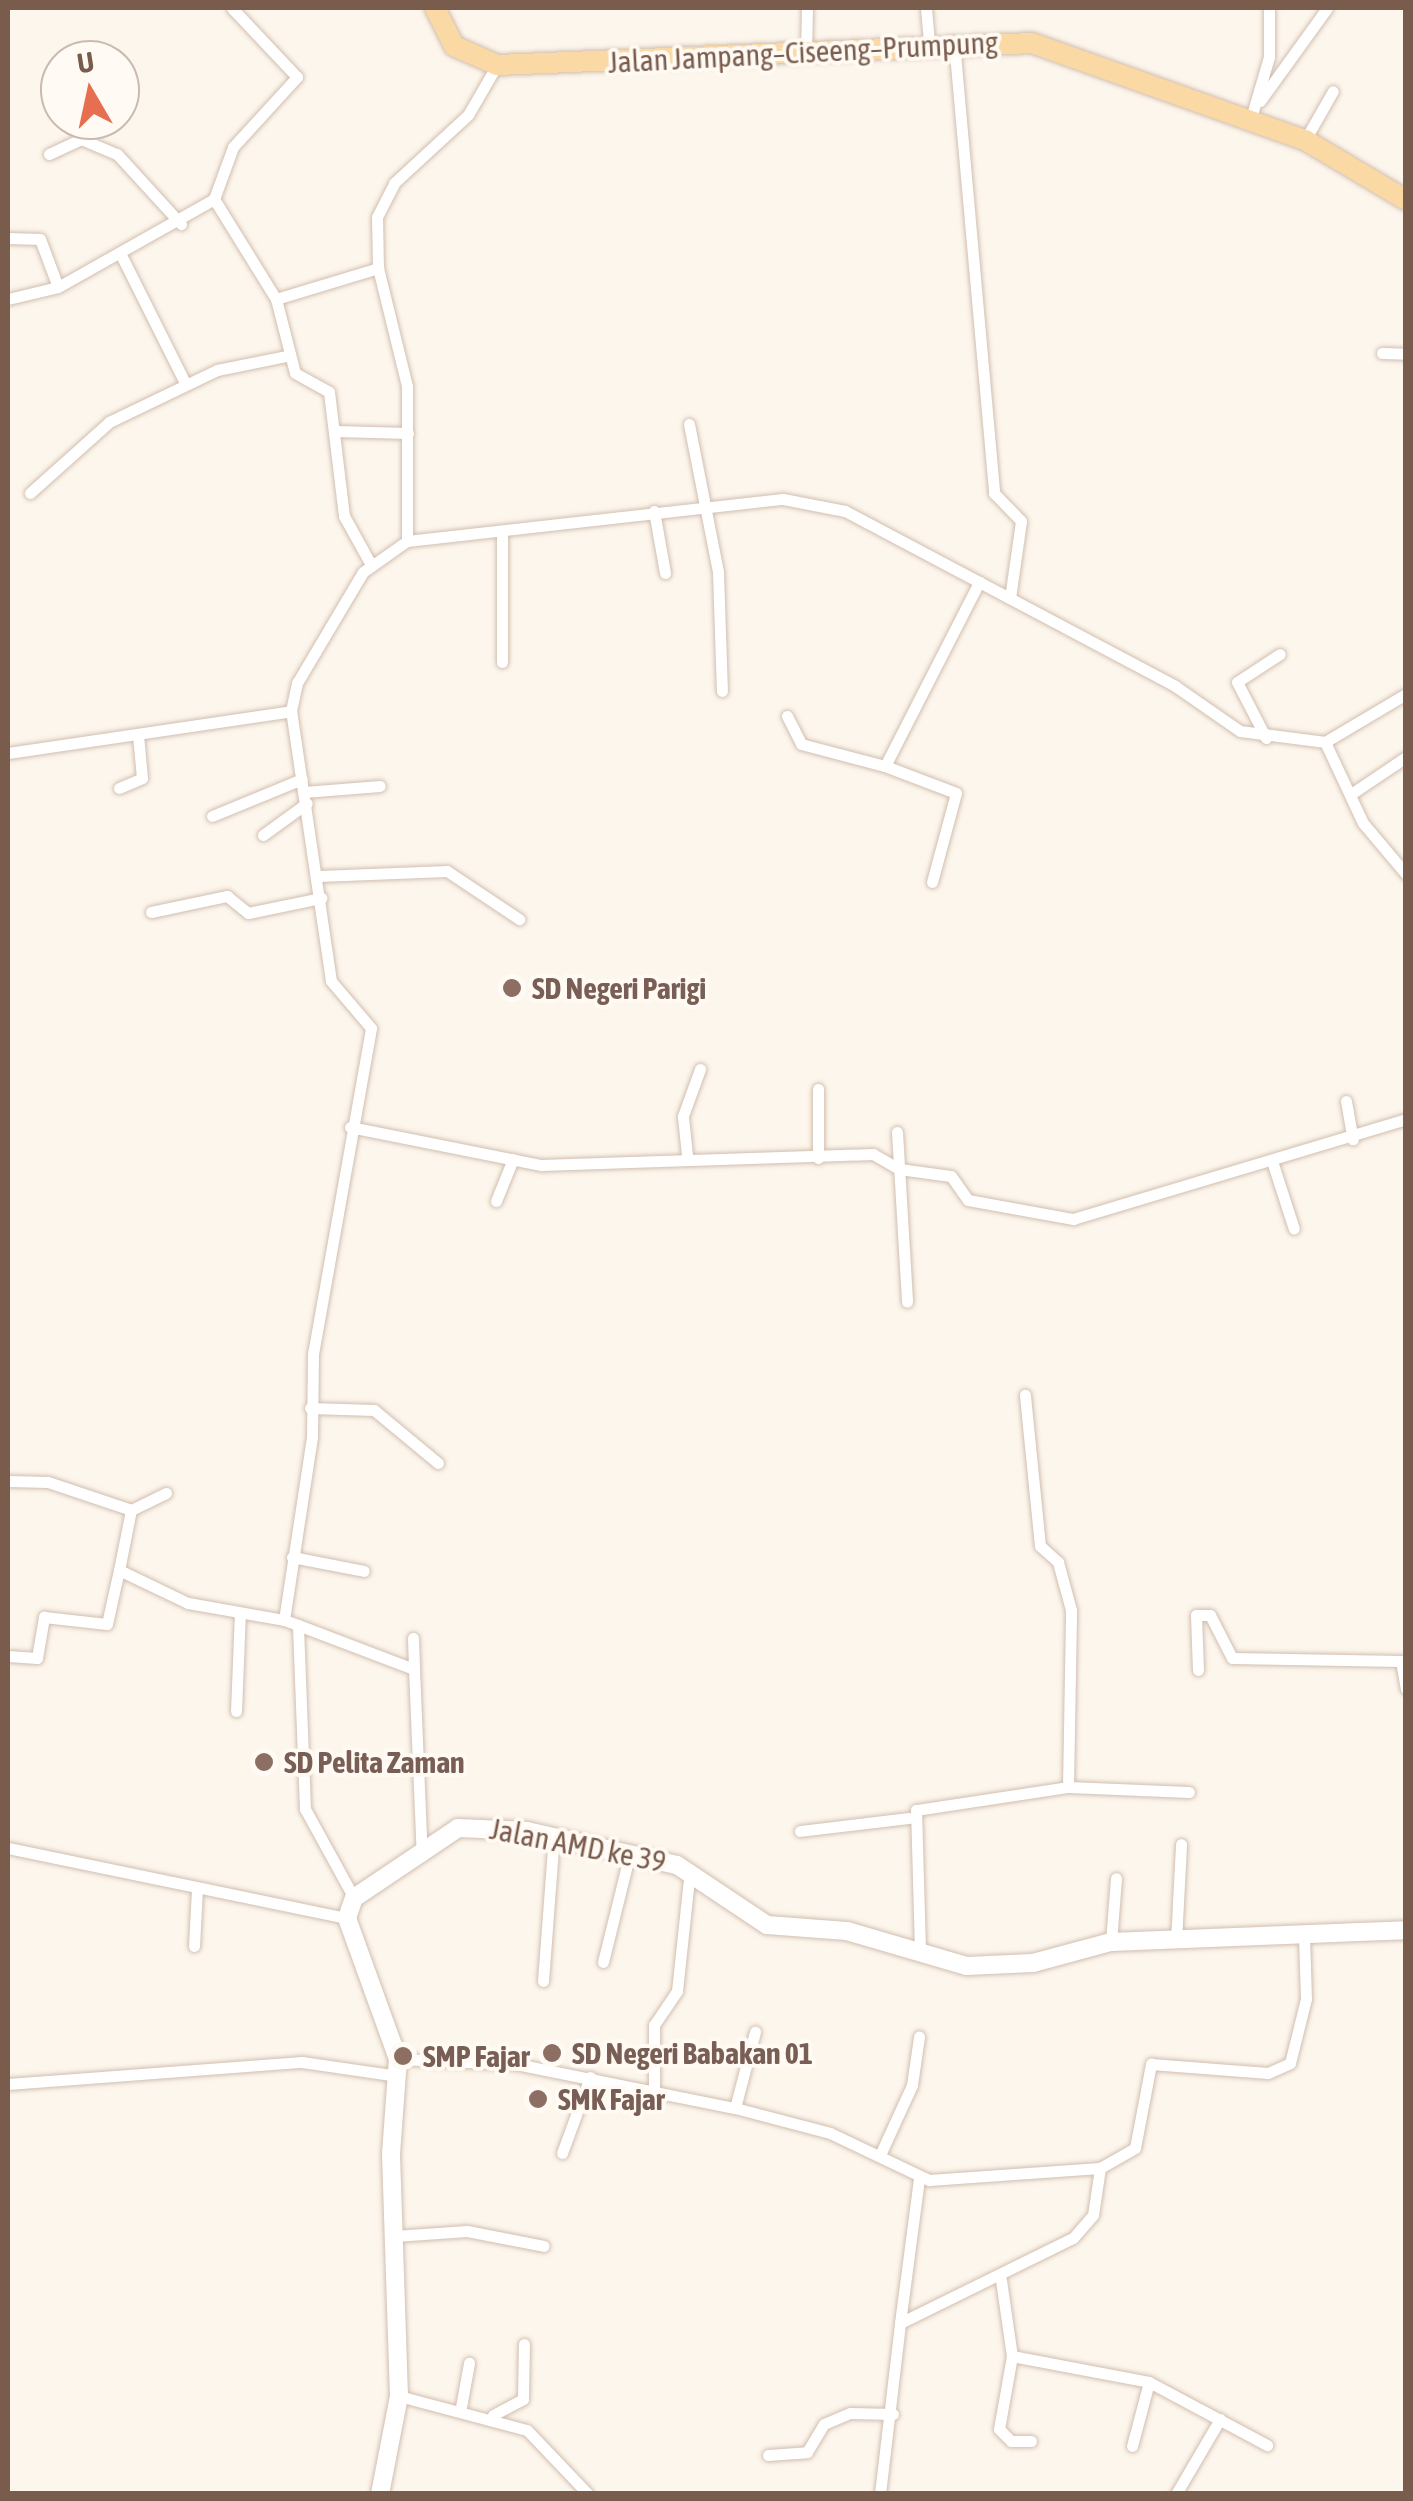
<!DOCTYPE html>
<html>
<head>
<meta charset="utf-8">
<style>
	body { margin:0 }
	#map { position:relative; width:1413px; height:2501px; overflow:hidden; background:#fdf6ec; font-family:"Asap Condensed",sans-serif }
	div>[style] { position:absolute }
	.roads { filter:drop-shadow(0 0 2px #d1beb0) drop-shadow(0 0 2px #d1beb0) }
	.street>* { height:11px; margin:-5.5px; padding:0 5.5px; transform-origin:5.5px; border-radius:5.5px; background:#fff }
	.secondary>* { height:18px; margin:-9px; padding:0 9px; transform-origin:9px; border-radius:9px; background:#fff }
	.primary>* { height:20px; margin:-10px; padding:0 10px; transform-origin:10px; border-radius:10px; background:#fbd9a5 }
	.dots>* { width:28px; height:28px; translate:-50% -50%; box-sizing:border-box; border:5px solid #fffaf3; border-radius:50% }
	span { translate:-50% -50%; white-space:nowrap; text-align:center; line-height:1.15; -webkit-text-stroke:8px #fffaf3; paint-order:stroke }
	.street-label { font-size:30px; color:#7a5c4d }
	.education-label { font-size:30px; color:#785e54; font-weight:700 }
	.left { translate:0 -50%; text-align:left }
	.frame { position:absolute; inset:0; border:10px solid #7a5c4d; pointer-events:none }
	.north { position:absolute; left:40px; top:40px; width:100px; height:100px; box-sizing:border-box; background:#fffaf3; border:2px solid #cabbb1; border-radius:50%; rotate:351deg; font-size:28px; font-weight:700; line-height:40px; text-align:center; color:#7a5c4d }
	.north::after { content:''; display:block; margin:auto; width:35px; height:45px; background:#e76f51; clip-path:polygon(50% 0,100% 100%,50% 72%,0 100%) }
</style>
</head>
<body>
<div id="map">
	<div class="roads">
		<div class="street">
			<div style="left:926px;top:8px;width:37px;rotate:85deg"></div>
			<div style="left:954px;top:42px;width:453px;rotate:84.9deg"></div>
			<div style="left:994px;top:493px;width:39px;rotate:46deg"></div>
			<div style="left:1021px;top:521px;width:78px;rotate:98.1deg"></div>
			<div style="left:806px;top:52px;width:44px;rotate:-88.7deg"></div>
			<div style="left:1260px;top:101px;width:115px;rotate:-54.2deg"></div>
			<div style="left:1251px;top:118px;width:64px;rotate:-73.6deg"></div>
			<div style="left:1269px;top:57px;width:49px;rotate:-90deg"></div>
			<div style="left:1305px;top:140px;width:56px;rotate:-60.3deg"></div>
			<div style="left:49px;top:154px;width:35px;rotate:-25deg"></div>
			<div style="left:81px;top:139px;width:39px;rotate:23deg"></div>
			<div style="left:117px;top:154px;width:95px;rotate:47.6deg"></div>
			<div style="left:214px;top:199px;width:55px;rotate:-69.9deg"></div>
			<div style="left:233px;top:147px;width:95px;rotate:-47.6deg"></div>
			<div style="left:297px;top:77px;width:95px;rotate:-133.3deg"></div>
			<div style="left:8px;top:238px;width:32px;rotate:2deg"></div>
			<div style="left:40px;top:239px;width:51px;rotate:69.4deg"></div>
			<div style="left:58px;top:287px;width:179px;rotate:-29.4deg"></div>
			<div style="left:214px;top:199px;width:118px;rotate:58.2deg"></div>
			<div style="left:276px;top:299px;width:107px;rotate:-16.9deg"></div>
			<div style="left:122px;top:257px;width:141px;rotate:63.4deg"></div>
			<div style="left:8px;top:299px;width:51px;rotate:-13.5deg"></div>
			<div style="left:276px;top:299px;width:76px;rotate:75.6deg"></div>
			<div style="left:295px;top:373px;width:39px;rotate:29deg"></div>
			<div style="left:329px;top:392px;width:125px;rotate:83.1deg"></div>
			<div style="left:344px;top:516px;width:54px;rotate:61deg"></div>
			<div style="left:1382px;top:353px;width:24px;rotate:2deg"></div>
			<div style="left:689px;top:424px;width:151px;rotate:78.9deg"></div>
			<div style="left:718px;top:572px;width:119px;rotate:88.1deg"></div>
			<div style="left:335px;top:431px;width:73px;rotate:1.6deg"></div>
			<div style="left:30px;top:493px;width:106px;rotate:-41.9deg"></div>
			<div style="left:109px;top:422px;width:120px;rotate:-25.7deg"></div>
			<div style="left:217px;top:370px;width:70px;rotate:-11.5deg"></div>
			<div style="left:654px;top:511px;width:63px;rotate:79.9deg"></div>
			<div style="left:502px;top:534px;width:128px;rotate:90deg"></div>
			<div style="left:407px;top:541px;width:378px;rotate:-6.4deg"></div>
			<div style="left:783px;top:499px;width:63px;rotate:11deg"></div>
			<div style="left:845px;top:511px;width:374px;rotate:27.9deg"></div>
			<div style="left:1175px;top:686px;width:79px;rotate:34.7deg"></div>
			<div style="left:1240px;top:731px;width:86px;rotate:7.4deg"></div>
			<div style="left:1325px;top:742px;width:89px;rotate:64.9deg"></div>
			<div style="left:1363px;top:823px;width:67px;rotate:49.9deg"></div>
			<div style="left:787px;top:716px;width:31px;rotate:63deg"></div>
			<div style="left:801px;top:744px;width:87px;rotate:14.7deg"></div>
			<div style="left:1266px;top:738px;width:63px;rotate:-117.4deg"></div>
			<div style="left:1237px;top:682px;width:51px;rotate:-33.1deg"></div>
			<div style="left:1325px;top:742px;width:94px;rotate:-30.7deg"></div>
			<div style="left:8px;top:753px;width:286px;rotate:-8.4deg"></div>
			<div style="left:119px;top:788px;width:25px;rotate:-23deg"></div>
			<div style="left:142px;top:778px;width:43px;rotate:-95.3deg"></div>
			<div style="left:304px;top:792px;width:76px;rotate:-4.5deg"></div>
			<div style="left:1351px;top:794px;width:66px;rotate:-33.9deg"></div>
			<div style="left:212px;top:816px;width:97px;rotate:-22.3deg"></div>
			<div style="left:263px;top:835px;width:54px;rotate:-36deg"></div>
			<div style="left:319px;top:876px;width:128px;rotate:-2.2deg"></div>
			<div style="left:447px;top:871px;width:87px;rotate:33.7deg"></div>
			<div style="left:932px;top:882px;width:92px;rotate:-74.9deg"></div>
			<div style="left:956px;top:793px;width:76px;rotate:-159.2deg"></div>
			<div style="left:885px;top:766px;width:207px;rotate:-62.9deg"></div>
			<div style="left:151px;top:912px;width:78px;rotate:-11.9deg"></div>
			<div style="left:227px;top:896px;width:27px;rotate:39deg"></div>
			<div style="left:248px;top:913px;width:75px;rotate:-11.6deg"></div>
			<div style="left:1346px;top:1101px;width:39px;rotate:80deg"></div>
			<div style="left:350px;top:1127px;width:195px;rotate:11.3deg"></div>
			<div style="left:541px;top:1165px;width:332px;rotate:-1.9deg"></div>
			<div style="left:873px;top:1154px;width:30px;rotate:30deg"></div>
			<div style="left:899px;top:1169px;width:52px;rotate:7.7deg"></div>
			<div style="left:951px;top:1176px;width:29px;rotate:55deg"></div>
			<div style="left:968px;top:1200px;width:107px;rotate:10.3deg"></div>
			<div style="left:1073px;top:1219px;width:348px;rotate:-16.7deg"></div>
			<div style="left:897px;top:1132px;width:170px;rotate:86.6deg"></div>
			<div style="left:687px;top:1155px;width:39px;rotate:-96deg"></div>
			<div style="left:683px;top:1116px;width:50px;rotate:-70.1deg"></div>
			<div style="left:818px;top:1158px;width:69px;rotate:-90deg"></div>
			<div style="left:1272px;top:1161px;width:71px;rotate:72.1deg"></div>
			<div style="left:496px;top:1201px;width:45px;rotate:-68deg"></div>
			<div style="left:310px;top:1408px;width:64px;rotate:1.8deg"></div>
			<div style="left:374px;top:1410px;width:83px;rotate:39.6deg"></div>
			<div style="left:8px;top:1481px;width:40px;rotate:1.4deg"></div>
			<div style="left:48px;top:1482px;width:88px;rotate:18.6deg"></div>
			<div style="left:166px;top:1493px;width:39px;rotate:154deg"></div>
			<div style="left:131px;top:1510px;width:61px;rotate:101.3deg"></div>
			<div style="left:119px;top:1570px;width:76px;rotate:25.6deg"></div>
			<div style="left:188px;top:1603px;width:97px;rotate:10deg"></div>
			<div style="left:292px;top:1557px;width:73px;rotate:11deg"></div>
			<div style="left:298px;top:1625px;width:124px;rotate:20.8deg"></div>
			<div style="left:414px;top:1669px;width:187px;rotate:87.6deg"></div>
			<div style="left:413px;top:1638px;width:31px;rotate:88deg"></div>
			<div style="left:8px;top:1656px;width:29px;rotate:4deg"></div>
			<div style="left:37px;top:1658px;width:42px;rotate:-80.3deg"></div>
			<div style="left:44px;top:1617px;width:63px;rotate:6.3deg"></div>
			<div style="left:107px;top:1624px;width:55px;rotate:-77.5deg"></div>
			<div style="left:1198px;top:1670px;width:55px;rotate:-92.1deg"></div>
			<div style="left:1196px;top:1615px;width:14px"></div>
			<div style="left:1210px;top:1615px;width:48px;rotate:62.9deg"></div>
			<div style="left:1232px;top:1658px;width:169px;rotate:1deg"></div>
			<div style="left:1401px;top:1661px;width:28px;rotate:80deg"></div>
			<div style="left:236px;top:1711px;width:98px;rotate:-87.7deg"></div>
			<div style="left:1068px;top:1787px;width:121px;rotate:2.4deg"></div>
			<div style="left:800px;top:1831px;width:110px;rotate:-6.8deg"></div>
			<div style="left:8px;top:1848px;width:346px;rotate:11.7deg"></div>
			<div style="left:354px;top:1898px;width:102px;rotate:-118.8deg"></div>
			<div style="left:305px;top:1809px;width:184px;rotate:-92.2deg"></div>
			<div style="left:298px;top:1625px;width:15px;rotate:-160deg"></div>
			<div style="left:284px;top:1620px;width:185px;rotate:-81.3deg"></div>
			<div style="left:312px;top:1437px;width:83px;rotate:-89.3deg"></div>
			<div style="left:313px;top:1354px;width:331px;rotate:-79.9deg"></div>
			<div style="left:371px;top:1028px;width:62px;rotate:-130.4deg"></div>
			<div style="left:331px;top:981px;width:273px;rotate:-98.4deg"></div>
			<div style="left:291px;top:711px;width:29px;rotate:-78deg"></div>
			<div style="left:297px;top:683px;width:129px;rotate:-59.3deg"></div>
			<div style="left:363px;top:572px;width:54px;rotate:-35.2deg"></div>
			<div style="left:407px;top:541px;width:155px;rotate:-90deg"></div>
			<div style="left:407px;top:386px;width:122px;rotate:-103.8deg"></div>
			<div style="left:378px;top:268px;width:51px;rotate:-91.1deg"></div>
			<div style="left:377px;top:217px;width:38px;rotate:-63deg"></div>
			<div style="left:394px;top:183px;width:100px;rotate:-42.6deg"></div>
			<div style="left:468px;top:115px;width:58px;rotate:-59.9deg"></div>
			<div style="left:1176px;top:1941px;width:97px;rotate:-87deg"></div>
			<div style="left:1111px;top:1942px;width:64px;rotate:-85.5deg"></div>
			<div style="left:194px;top:1946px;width:57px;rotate:-87deg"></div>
			<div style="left:920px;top:1951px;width:141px;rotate:-91.6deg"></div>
			<div style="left:916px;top:1810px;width:154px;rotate:-8.6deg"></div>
			<div style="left:1068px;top:1787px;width:177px;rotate:-89deg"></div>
			<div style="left:1071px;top:1610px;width:50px;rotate:-105.2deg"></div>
			<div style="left:1058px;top:1562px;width:24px;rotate:-138deg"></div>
			<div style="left:1040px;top:1546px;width:152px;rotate:-95.7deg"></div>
			<div style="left:603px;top:1962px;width:112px;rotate:-76.1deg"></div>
			<div style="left:543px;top:1981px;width:146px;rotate:-85.7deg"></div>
			<div style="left:398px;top:2059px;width:118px;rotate:2.4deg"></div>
			<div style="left:516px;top:2064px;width:223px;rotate:11.4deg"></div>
			<div style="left:735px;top:2108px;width:98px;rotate:14.7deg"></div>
			<div style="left:830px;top:2133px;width:110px;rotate:25.4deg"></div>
			<div style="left:929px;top:2180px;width:171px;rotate:-4deg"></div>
			<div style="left:1100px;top:2168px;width:40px;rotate:-29.7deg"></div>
			<div style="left:1135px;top:2148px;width:86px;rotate:-79.2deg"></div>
			<div style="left:1151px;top:2064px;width:117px;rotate:4.4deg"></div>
			<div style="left:1268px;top:2073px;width:24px;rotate:-24deg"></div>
			<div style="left:1290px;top:2063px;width:66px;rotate:-76deg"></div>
			<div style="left:1306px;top:1999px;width:63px;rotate:-91.8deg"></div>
			<div style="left:8px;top:2084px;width:295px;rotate:-4.3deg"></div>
			<div style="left:302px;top:2062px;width:97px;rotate:8.3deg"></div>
			<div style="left:654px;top:2095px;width:70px;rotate:-90deg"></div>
			<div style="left:654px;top:2025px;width:41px;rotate:-55.9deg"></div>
			<div style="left:677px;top:1991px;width:122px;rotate:-83.9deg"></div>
			<div style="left:735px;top:2108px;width:79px;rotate:-75.3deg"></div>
			<div style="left:562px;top:2153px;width:81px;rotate:-69.8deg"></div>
			<div style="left:880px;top:2155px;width:77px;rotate:-65.4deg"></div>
			<div style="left:912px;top:2085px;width:49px;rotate:-81.7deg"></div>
			<div style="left:395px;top:2236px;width:72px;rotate:-4deg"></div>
			<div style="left:467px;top:2231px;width:78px;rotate:11deg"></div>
			<div style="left:1001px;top:2280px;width:77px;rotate:81.8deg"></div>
			<div style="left:1012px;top:2356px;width:74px;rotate:100.1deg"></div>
			<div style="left:999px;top:2429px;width:17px;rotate:45deg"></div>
			<div style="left:1011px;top:2441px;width:20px"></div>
			<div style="left:900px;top:2323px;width:146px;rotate:-82.5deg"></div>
			<div style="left:1012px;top:2356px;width:139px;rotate:10.7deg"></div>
			<div style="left:1149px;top:2382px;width:134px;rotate:28.1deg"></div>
			<div style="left:399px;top:2396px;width:132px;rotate:14.9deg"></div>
			<div style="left:527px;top:2430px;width:88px;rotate:46.4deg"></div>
			<div style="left:461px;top:2407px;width:45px;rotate:-79.7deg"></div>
			<div style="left:493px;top:2415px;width:34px;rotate:-28deg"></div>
			<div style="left:523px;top:2399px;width:55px;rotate:-89deg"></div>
			<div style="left:1132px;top:2446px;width:66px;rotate:-75.1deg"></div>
			<div style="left:768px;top:2455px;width:39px;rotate:-4deg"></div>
			<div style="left:807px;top:2452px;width:33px;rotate:-59deg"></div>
			<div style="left:824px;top:2424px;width:28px;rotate:-23deg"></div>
			<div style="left:850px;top:2413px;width:43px;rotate:1.3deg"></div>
			<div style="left:880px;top:2494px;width:172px;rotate:-83.3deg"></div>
			<div style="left:900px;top:2323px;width:193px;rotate:-26.2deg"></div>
			<div style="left:1073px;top:2238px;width:30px;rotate:-49deg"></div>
			<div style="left:1093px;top:2215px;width:48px;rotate:-81.5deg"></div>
			<div style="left:1176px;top:2494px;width:87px;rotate:-59.6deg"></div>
		</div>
		<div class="secondary">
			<div style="left:380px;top:2494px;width:100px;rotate:-79deg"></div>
			<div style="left:399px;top:2396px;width:242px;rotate:-91.9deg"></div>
			<div style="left:391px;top:2154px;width:95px;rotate:-85.8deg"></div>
			<div style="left:398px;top:2059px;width:150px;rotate:-109.9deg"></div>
			<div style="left:347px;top:1918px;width:21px;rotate:-71deg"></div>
			<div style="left:354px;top:1898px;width:125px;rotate:-33.9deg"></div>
			<div style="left:458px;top:1828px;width:69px;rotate:2.5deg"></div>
			<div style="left:527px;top:1831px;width:154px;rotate:12.8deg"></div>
			<div style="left:677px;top:1865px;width:108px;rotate:33.7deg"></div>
			<div style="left:767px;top:1925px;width:80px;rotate:4.3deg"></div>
			<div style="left:847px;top:1931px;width:125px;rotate:16.3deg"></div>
			<div style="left:967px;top:1966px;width:66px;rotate:-2.6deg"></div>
			<div style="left:1033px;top:1963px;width:81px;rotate:-15.1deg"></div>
			<div style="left:1111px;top:1942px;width:295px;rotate:-2.3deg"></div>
		</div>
		<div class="primary">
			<div style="left:435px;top:8px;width:42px;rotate:63.4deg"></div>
			<div style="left:454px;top:46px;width:47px;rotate:23.8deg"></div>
			<div style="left:497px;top:65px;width:535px;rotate:-2.35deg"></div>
			<div style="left:1032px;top:43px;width:290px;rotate:19.6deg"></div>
			<div style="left:1305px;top:140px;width:117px;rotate:30.7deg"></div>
		</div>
	</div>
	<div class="dots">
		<div style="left:512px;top:988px;background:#8d6e63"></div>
		<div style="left:264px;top:1762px;background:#8d6e63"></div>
		<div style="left:552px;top:2053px;background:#8d6e63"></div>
		<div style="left:403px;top:2056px;background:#8d6e63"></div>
		<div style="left:538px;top:2099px;background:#8d6e63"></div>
	</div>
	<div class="street-label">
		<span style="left:803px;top:52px;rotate:-3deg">Jalan Jampang–Ciseeng–Prumpung</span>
		<span style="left:578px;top:1845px;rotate:11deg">Jalan AMD ke 39</span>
	</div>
	<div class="education-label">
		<span class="left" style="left:532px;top:988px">SD Negeri Parigi</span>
		<span class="left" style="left:284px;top:1762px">SD Pelita Zaman</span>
		<span class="left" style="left:572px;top:2053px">SD Negeri Babakan 01</span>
		<span class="left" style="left:423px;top:2056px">SMP Fajar</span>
		<span class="left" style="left:558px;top:2099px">SMK Fajar</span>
	</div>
	<div class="frame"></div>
	<div class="north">U</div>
</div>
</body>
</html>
